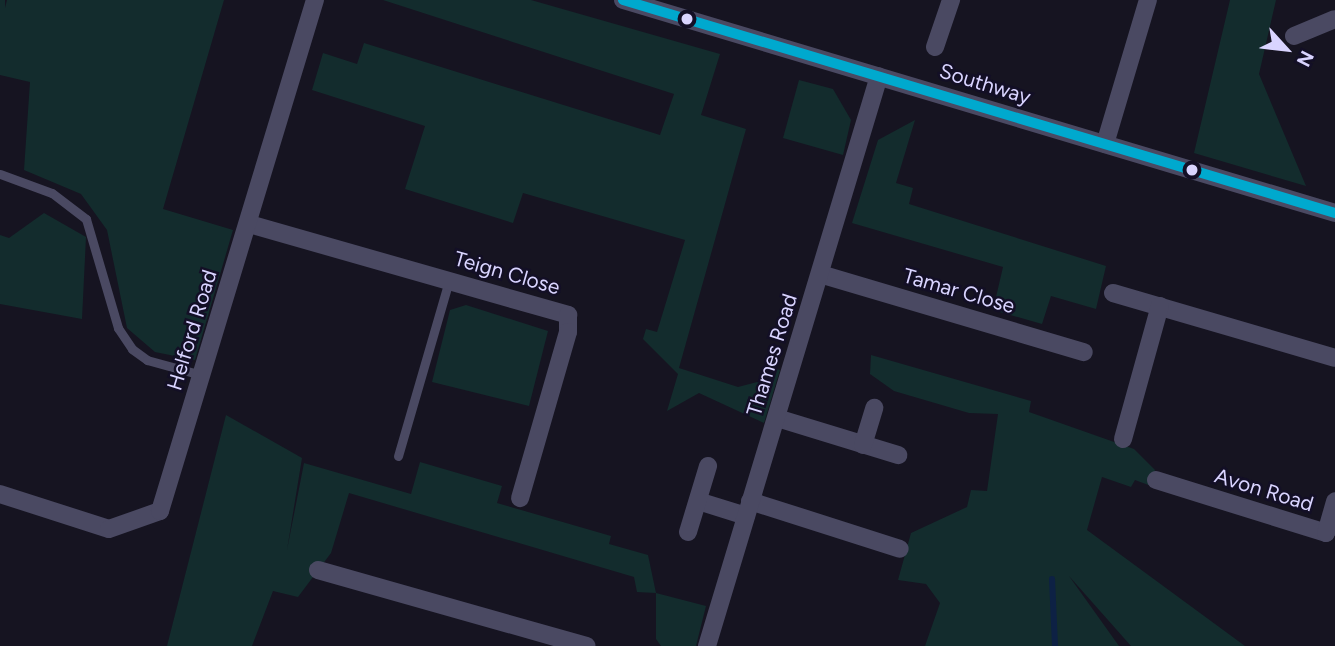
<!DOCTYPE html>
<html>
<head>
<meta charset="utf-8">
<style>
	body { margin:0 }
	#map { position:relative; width:1335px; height:646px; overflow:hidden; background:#161421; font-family:Figtree,sans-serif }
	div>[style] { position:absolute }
	.green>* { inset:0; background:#132c2d }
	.stream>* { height:6px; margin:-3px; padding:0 3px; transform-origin:3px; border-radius:3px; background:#0d2144 }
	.lane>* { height:9px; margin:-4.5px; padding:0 4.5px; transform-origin:4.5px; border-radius:4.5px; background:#4a4962 }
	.street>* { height:18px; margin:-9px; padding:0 9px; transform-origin:9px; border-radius:9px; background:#4a4962 }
	.bus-1>* { height:10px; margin:-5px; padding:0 5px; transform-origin:5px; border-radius:5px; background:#00a9ce }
	.dots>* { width:19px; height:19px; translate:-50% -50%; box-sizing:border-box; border:4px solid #130f26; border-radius:50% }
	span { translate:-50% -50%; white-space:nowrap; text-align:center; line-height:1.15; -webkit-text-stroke:5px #130f26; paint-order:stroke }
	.street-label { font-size:21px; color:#d9d4ff }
	.north { position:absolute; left:1251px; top:14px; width:70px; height:70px; -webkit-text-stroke:5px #130f26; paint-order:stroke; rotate:117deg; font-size:19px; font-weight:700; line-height:28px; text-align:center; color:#d9d4ff }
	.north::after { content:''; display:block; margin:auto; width:24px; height:32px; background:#d9d4ff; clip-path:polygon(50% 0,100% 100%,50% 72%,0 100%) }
</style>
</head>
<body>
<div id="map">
	<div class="green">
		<div style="clip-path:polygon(0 0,5px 0,5px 8px,7px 0,224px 0,163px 209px,233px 230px,195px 360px,155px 352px,127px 328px,107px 230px,81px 194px,24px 170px,30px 82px,0 75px)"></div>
		<div style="clip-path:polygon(383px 0,531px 0,720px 54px,701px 115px,746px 129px,679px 368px,738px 387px,761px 381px,768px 367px,780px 370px,764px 423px,699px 393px,667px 411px,678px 374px,643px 339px,646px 329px,657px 332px,685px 240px,523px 193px,513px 223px,405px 189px,425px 126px,312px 90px,323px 53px,357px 64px,364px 43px,660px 135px,674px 94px)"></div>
		<div style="clip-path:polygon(1230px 0,1276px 0,1259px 74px,1306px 186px,1194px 153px)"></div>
		<div style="clip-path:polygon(799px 80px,833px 89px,851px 120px,843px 155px,783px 138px)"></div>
		<div style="clip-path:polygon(915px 120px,896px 183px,913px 188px,909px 204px,1106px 266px,1096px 309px,1051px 296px,1042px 324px,993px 310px,1003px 267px,852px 223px,878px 140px)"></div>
		<div style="clip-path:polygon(44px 213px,86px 237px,82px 319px,0 304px,0 235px,9px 238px)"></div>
		<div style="clip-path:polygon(466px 305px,548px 331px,529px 406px,432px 382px,450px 310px)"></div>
		<div style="clip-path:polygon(871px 355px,1031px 401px,1029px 412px,1134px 449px,1155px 470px,1151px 486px,1135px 480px,1131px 487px,1102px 477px,1087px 530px,1245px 646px,1131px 646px,1069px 576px,1119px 646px,925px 646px,940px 603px,926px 584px,898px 580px,911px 533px,967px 507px,971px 490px,987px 491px,998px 414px,969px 413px,894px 391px,870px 374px)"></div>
		<div style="clip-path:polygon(226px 415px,302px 458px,287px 550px,304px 463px,411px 494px,420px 462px,502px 486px,497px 503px,611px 536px,609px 544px,648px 555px,656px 593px,706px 606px,696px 646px,661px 646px,656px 639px,656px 593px,637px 592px,634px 577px,349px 493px,331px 553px,298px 597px,273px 591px,252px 646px,167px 646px)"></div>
	</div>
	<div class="stream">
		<div style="left:1052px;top:579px;width:67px;rotate:87.4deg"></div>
	</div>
	<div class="lane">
		<div style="left:0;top:174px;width:55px;rotate:20.1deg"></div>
		<div style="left:52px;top:193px;width:43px;rotate:37.4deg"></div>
		<div style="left:86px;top:219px;width:114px;rotate:73.6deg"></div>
		<div style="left:118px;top:328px;width:25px;rotate:56deg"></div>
		<div style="left:132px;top:349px;width:19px;rotate:36deg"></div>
		<div style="left:147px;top:360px;width:57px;rotate:15.3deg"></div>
		<div style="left:398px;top:456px;width:182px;rotate:-73.8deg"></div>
	</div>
	<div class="street">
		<div style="left:623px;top:0;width:743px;rotate:16.65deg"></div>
		<div style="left:1294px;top:36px;width:44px;rotate:-22.5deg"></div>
		<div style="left:935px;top:47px;width:50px;rotate:-71.2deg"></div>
		<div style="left:1105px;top:144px;width:150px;rotate:-73.4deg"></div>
		<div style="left:249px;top:224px;width:332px;rotate:15.9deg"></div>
		<div style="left:568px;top:315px;width:17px;rotate:90deg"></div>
		<div style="left:568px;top:332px;width:173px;rotate:106.1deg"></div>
		<div style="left:820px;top:274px;width:275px;rotate:16.5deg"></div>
		<div style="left:1113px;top:293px;width:231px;rotate:16.3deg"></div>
		<div style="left:777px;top:418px;width:127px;rotate:17deg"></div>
		<div style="left:1123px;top:439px;width:138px;rotate:-74.5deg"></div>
		<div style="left:863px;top:445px;width:39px;rotate:-73deg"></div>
		<div style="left:1156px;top:480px;width:178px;rotate:17.3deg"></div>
		<div style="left:1326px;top:533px;width:33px;rotate:-74deg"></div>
		<div style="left:0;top:494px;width:114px;rotate:17.8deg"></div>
		<div style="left:109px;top:529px;width:54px;rotate:-19.4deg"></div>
		<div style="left:160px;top:511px;width:534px;rotate:-73.13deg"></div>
		<div style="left:698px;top:501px;width:50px;rotate:17.4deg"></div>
		<div style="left:750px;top:501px;width:157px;rotate:17.7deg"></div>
		<div style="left:688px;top:532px;width:69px;rotate:-73.1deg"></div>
		<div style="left:318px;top:570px;width:279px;rotate:15.8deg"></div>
		<div style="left:707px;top:646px;width:595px;rotate:-73.21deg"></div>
	</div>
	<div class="bus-1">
		<div style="left:623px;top:0;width:743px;rotate:16.65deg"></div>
	</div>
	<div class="dots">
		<div style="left:687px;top:19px;background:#d9d4ff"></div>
		<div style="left:1192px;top:170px;background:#d9d4ff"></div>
	</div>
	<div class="street-label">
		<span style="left:985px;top:84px;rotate:17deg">Southway</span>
		<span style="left:507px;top:273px;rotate:16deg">Teign Close</span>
		<span style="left:959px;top:291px;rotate:16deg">Tamar Close</span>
		<span style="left:192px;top:330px;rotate:-73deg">Helford Road</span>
		<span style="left:772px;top:355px;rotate:-73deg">Thames Road</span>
		<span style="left:1264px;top:490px;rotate:17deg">Avon Road</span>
	</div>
	<div class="north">N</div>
</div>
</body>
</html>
